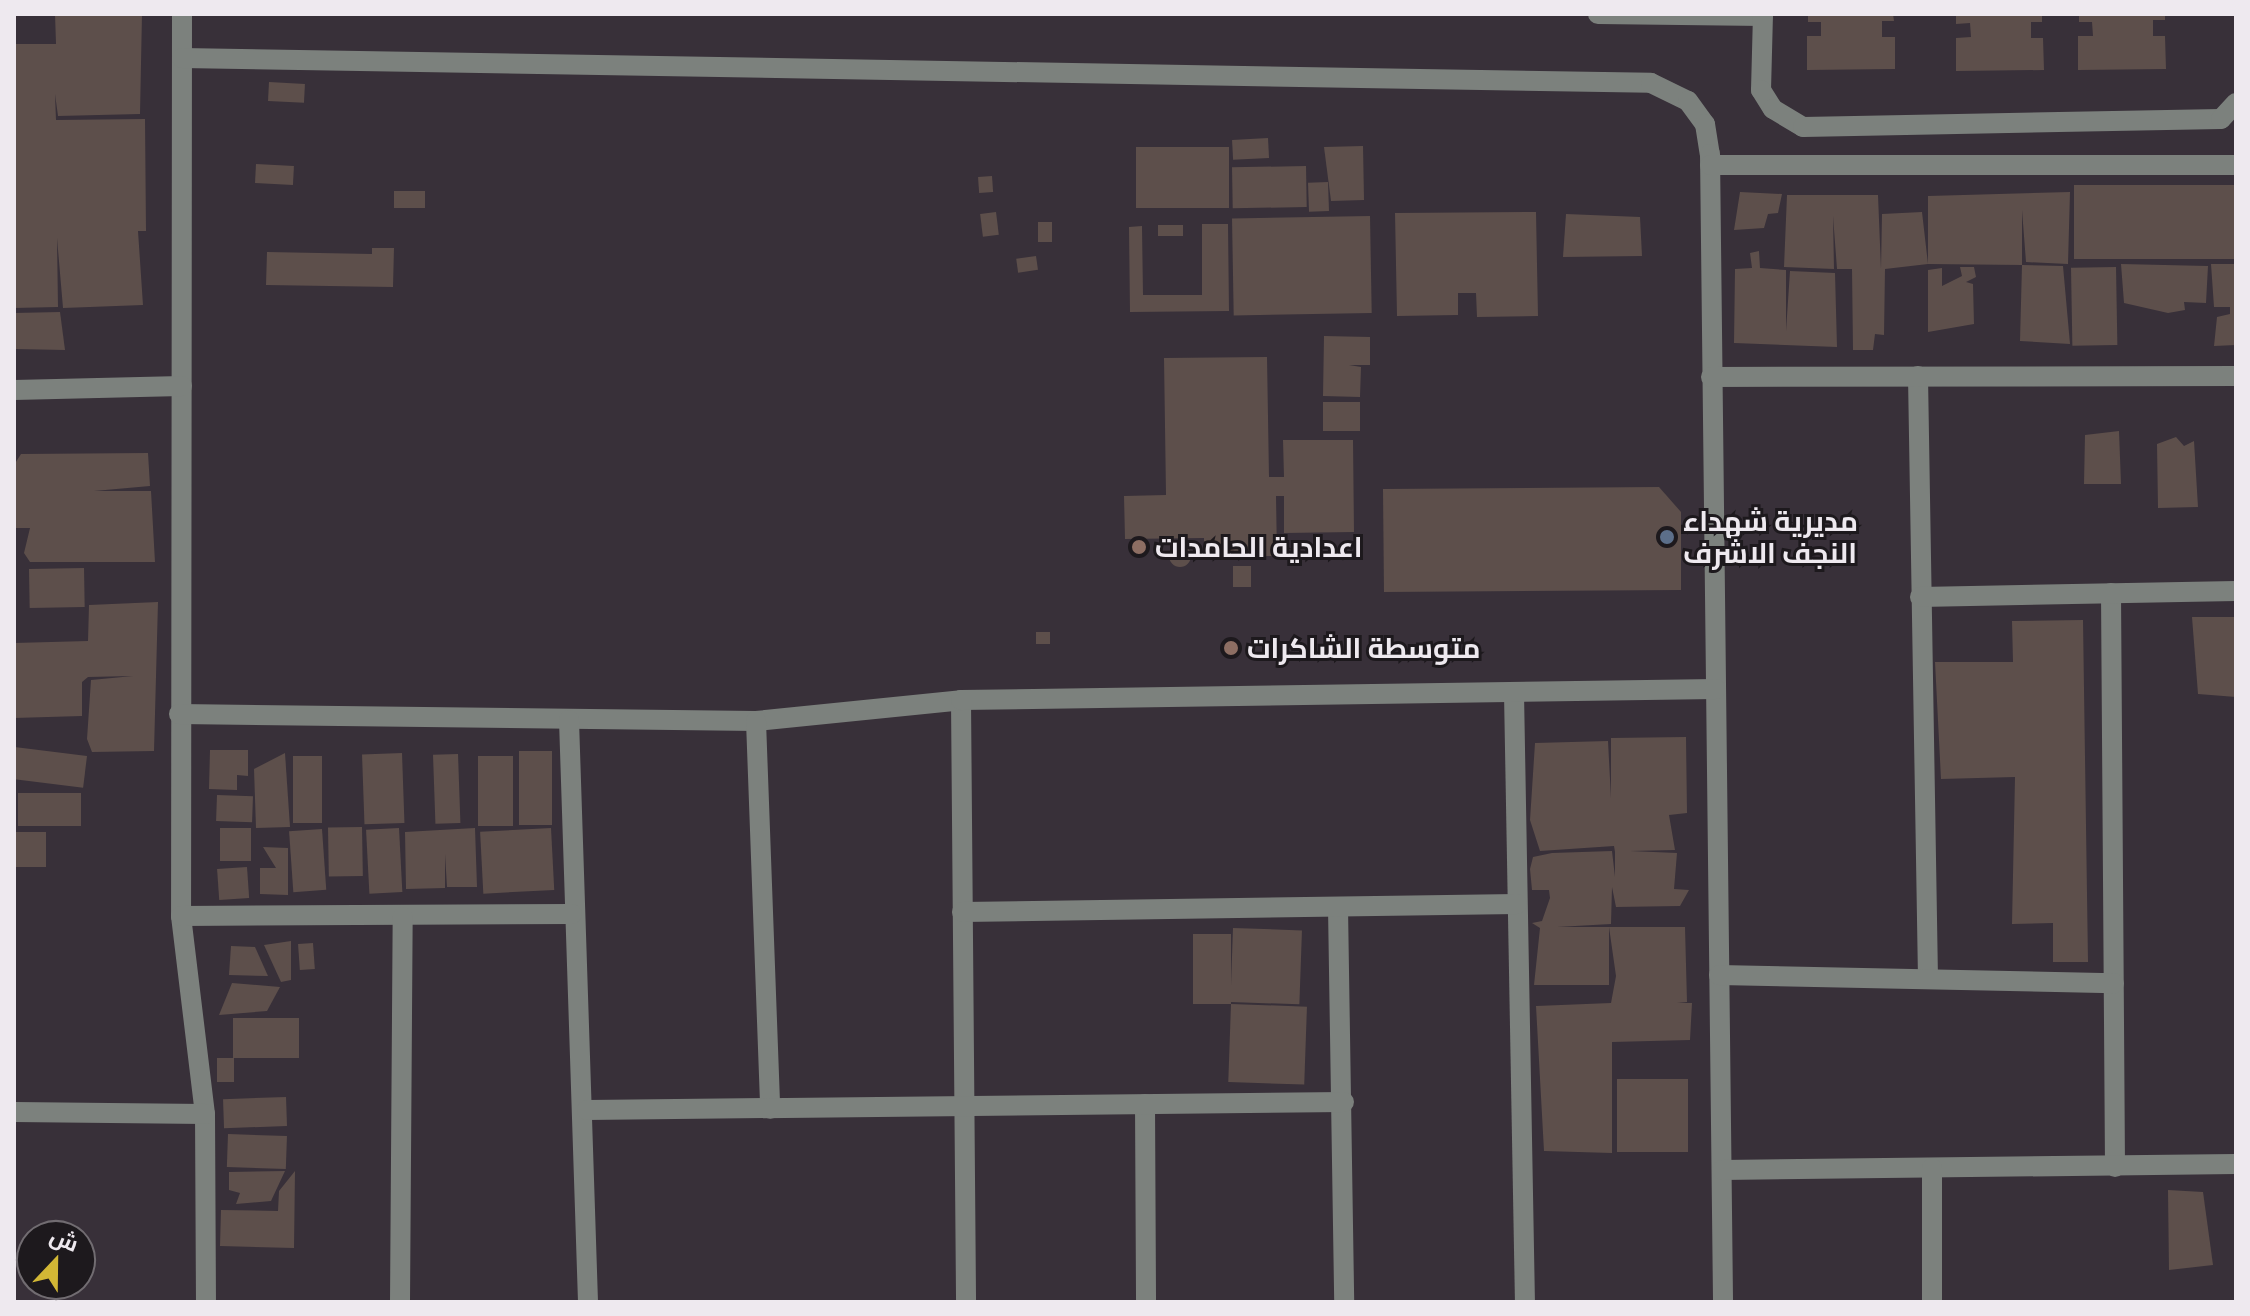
<!DOCTYPE html>
<html>
<head>
<meta charset="utf-8">
<style>
	body { margin:0 }
	#map { position:relative; width:2250px; height:1316px; overflow:hidden; background:#383039; font-family:"Public Sans",Cairo,sans-serif }
	div>[style] { position:absolute }
	.building>* { inset:0; background:#5d4f4b; transform-origin:0 0 }
	.round { border-radius:50% }
	.minor>* { height:20px; margin:-10px; padding:0 10px; transform-origin:10px; border-radius:10px; background:#7c817d }
	.dots>* { width:22px; height:22px; translate:-50% -50%; box-sizing:border-box; border:4px solid #1d191d; border-radius:50% }
	span { translate:-50% -50%; white-space:nowrap; text-align:center; line-height:1.15; -webkit-text-stroke:6px #1d191d; paint-order:stroke }
	.poi-label { font-size:28px; color:#eee9ef; font-weight:700 }
	.left { translate:0 -50%; text-align:left }
	.frame { position:absolute; inset:0; border:16px solid #eee9ef; pointer-events:none }
	.north { position:absolute; left:16px; top:1220px; width:80px; height:80px; box-sizing:border-box; background:#1d191d; border:2px solid #716c71; border-radius:50%; rotate:22deg; font-size:22px; font-weight:700; line-height:32px; text-align:center; color:#eee9ef }
	.north::after { content:''; display:block; margin:auto; width:28px; height:36px; background:#d2b735; clip-path:polygon(50% 0,100% 100%,50% 72%,0 100%) }
</style>
</head>
<body>
<div id="map">
	<div class="building">
		<div style="clip-path:polygon(55px 14px,142px 14px,140px 114px,58px 116px,55px 94px,56px 120px,145px 119px,146px 231px,138px 231px,143px 305px,63px 308px,57px 238px,58px 307px,14px 308px,14px 44px,56px 44px)"></div>
		<div style="clip-path:polygon(1808px 14px,1893px 14px,1894px 21px,1882px 21px,1882px 37px,1895px 37px,1895px 69px,1807px 70px,1807px 36px,1821px 36px,1821px 22px,1808px 22px)"></div>
		<div style="clip-path:polygon(1956px 14px,2042px 14px,2042px 22px,2031px 22px,2031px 38px,2043px 38px,2044px 70px,1956px 71px,1956px 38px,1971px 37px,1970px 23px,1956px 24px)"></div>
		<div style="clip-path:polygon(2079px 14px,2165px 14px,2165px 20px,2153px 20px,2153px 36px,2165px 36px,2166px 69px,2078px 70px,2078px 36px,2093px 36px,2092px 22px,2079px 22px)"></div>
		<div style="left:269px;top:82px;width:36px;height:19px;rotate:3deg"></div>
		<div style="left:1268px;top:138px;width:20px;height:36px;rotate:87deg"></div>
		<div style="clip-path:polygon(1363px 146px,1364px 200px,1331px 201px,1324px 147px)"></div>
		<div style="left:1136px;top:147px;width:93px;height:61px"></div>
		<div style="left:256px;top:164px;width:38px;height:19px;rotate:3deg"></div>
		<div style="left:1306px;top:166px;width:41px;height:74px;rotate:89deg"></div>
		<div style="left:992px;top:176px;width:16px;height:14px;rotate:86deg"></div>
		<div style="left:1328px;top:182px;width:29px;height:20px;rotate:88deg"></div>
		<div style="left:2236px;top:185px;width:74px;height:162px;rotate:90deg"></div>
		<div style="left:394px;top:191px;width:31px;height:17px"></div>
		<div style="clip-path:polygon(1740px 192px,1782px 194px,1778px 213px,1768px 214px,1764px 228px,1734px 230px)"></div>
		<div style="clip-path:polygon(2070px 192px,2068px 264px,2026px 262px,2022px 210px,2022px 265px,1928px 264px,1928px 196px)"></div>
		<div style="clip-path:polygon(1787px 195px,1878px 195px,1881px 269px,1882px 214px,1922px 212px,1928px 264px,1885px 269px,1884px 335px,1875px 334px,1873px 350px,1853px 350px,1852px 269px,1837px 269px,1833px 216px,1834px 269px,1784px 267px)"></div>
		<div style="left:996px;top:212px;width:23px;height:16px;rotate:83deg"></div>
		<div style="clip-path:polygon(1536px 212px,1538px 316px,1477px 317px,1476px 293px,1458px 293px,1458px 315px,1397px 316px,1395px 213px)"></div>
		<div style="clip-path:polygon(1566px 214px,1640px 217px,1642px 256px,1563px 257px)"></div>
		<div style="left:1370px;top:216px;width:97px;height:138px;rotate:89deg"></div>
		<div style="left:1038px;top:222px;width:14px;height:20px"></div>
		<div style="clip-path:polygon(1202px 224px,1228px 224px,1229px 311px,1130px 312px,1129px 227px,1142px 226px,1143px 295px,1202px 295px)"></div>
		<div style="left:1183px;top:225px;width:11px;height:25px;rotate:90deg"></div>
		<div style="clip-path:polygon(372px 248px,394px 248px,393px 287px,266px 285px,267px 252px,372px 254px)"></div>
		<div style="clip-path:polygon(1759px 251px,1760px 268px,1786px 270px,1786px 331px,1790px 271px,1835px 273px,1837px 347px,1734px 343px,1735px 269px,1752px 268px,1750px 253px)"></div>
		<div style="left:1036px;top:256px;width:14px;height:20px;rotate:82deg"></div>
		<div style="clip-path:polygon(2121px 264px,2208px 266px,2206px 303px,2184px 302px,2185px 310px,2168px 313px,2124px 303px)"></div>
		<div style="clip-path:polygon(2211px 264px,2236px 264px,2236px 345px,2214px 346px,2217px 317px,2230px 314px,2230px 307px,2214px 307px)"></div>
		<div style="clip-path:polygon(2022px 265px,2063px 266px,2070px 344px,2020px 341px)"></div>
		<div style="clip-path:polygon(1960px 267px,1974px 267px,1976px 277px,1966px 282px,1973px 284px,1974px 324px,1928px 332px,1928px 270px,1942px 268px,1942px 286px,1962px 276px)"></div>
		<div style="left:2116px;top:267px;width:78px;height:45px;rotate:89deg"></div>
		<div style="clip-path:polygon(60px 312px,65px 350px,14px 349px,14px 313px)"></div>
		<div style="clip-path:polygon(1324px 336px,1370px 337px,1370px 365px,1349px 365px,1361px 367px,1360px 397px,1323px 396px)"></div>
		<div style="clip-path:polygon(1267px 357px,1269px 477px,1284px 477px,1283px 440px,1353px 440px,1354px 532px,1284px 533px,1284px 496px,1276px 496px,1277px 556px,1204px 557px,1204px 538px,1125px 539px,1124px 496px,1166px 495px,1164px 358px)"></div>
		<div style="left:1323px;top:402px;width:37px;height:29px"></div>
		<div style="clip-path:polygon(2119px 431px,2121px 484px,2084px 484px,2085px 435px)"></div>
		<div style="clip-path:polygon(2176px 437px,2184px 446px,2194px 441px,2198px 507px,2158px 508px,2157px 444px)"></div>
		<div style="clip-path:polygon(148px 453px,150px 486px,94px 491px,151px 491px,155px 562px,30px 562px,24px 553px,30px 528px,14px 528px,14px 465px,21px 454px)"></div>
		<div style="clip-path:polygon(1659px 487px,1681px 512px,1681px 590px,1384px 592px,1383px 489px)"></div>
		<div class="round" style="left:1169px;top:545px;width:22px;height:22px"></div>
		<div style="left:1233px;top:566px;width:18px;height:21px"></div>
		<div style="left:84px;top:568px;width:39px;height:55px;rotate:89deg"></div>
		<div style="clip-path:polygon(158px 602px,154px 751px,92px 752px,87px 739px,91px 680px,133px 676px,88px 677px,82px 682px,82px 716px,14px 718px,14px 643px,88px 641px,89px 605px)"></div>
		<div style="clip-path:polygon(2192px 617px,2236px 617px,2236px 697px,2198px 694px)"></div>
		<div style="clip-path:polygon(2083px 620px,2088px 962px,2053px 962px,2053px 923px,2012px 924px,2015px 777px,1941px 779px,1935px 662px,2013px 662px,2012px 621px)"></div>
		<div style="left:1050px;top:632px;width:12px;height:14px;rotate:90deg"></div>
		<div style="clip-path:polygon(1686px 737px,1687px 813px,1669px 815px,1675px 850px,1630px 851px,1677px 853px,1674px 889px,1689px 890px,1680px 906px,1616px 907px,1612px 887px,1611px 924px,1557px 927px,1685px 927px,1687px 1002px,1677px 1003px,1692px 1003px,1690px 1040px,1612px 1042px,1612px 1153px,1544px 1151px,1536px 1006px,1611px 1003px,1616px 976px,1609px 927px,1609px 985px,1534px 985px,1540px 928px,1532px 923px,1542px 921px,1550px 898px,1549px 890px,1532px 890px,1530px 869px,1533px 857px,1552px 853px,1612px 851px,1615px 877px,1615px 852px,1614px 846px,1540px 851px,1530px 820px,1535px 743px,1608px 741px,1611px 798px,1611px 738px)"></div>
		<div style="clip-path:polygon(210px 750px,248px 750px,248px 776px,237px 775px,237px 790px,209px 789px)"></div>
		<div style="left:519px;top:751px;width:33px;height:74px"></div>
		<div style="clip-path:polygon(285px 753px,290px 827px,256px 828px,254px 769px)"></div>
		<div style="left:402px;top:753px;width:70px;height:40px;rotate:88deg"></div>
		<div style="left:458px;top:754px;width:69px;height:25px;rotate:88deg"></div>
		<div style="left:87px;top:756px;width:32px;height:73px;rotate:97deg"></div>
		<div style="left:293px;top:756px;width:29px;height:67px"></div>
		<div style="left:478px;top:756px;width:35px;height:70px"></div>
		<div style="left:81px;top:793px;width:33px;height:63px;rotate:90deg"></div>
		<div style="left:217px;top:795px;width:36px;height:26px;rotate:2deg"></div>
		<div style="left:362px;top:827px;width:49px;height:34px;rotate:89deg"></div>
		<div style="left:220px;top:828px;width:31px;height:33px"></div>
		<div style="left:399px;top:828px;width:64px;height:33px;rotate:87deg"></div>
		<div style="clip-path:polygon(475px 828px,477px 887px,447px 887px,445px 854px,445px 888px,406px 889px,405px 832px)"></div>
		<div style="left:551px;top:828px;width:62px;height:71px;rotate:87deg"></div>
		<div style="left:322px;top:829px;width:61px;height:33px;rotate:86deg"></div>
		<div style="left:16px;top:832px;width:30px;height:35px"></div>
		<div style="clip-path:polygon(263px 847px,288px 848px,288px 895px,260px 894px,260px 868px,276px 868px)"></div>
		<div style="left:247px;top:867px;width:31px;height:30px;rotate:86deg"></div>
		<div style="left:1233px;top:928px;width:69px;height:74px;rotate:2deg"></div>
		<div style="left:1193px;top:934px;width:38px;height:70px"></div>
		<div style="clip-path:polygon(291px 941px,291px 980px,281px 982px,264px 945px)"></div>
		<div style="left:313px;top:943px;width:26px;height:15px;rotate:86deg"></div>
		<div style="clip-path:polygon(231px 946px,255px 947px,268px 976px,229px 975px)"></div>
		<div style="clip-path:polygon(232px 983px,280px 987px,267px 1011px,219px 1015px)"></div>
		<div style="left:1231px;top:1004px;width:76px;height:78px;rotate:2deg"></div>
		<div style="left:233px;top:1018px;width:66px;height:40px"></div>
		<div style="left:217px;top:1058px;width:17px;height:24px"></div>
		<div style="left:1617px;top:1079px;width:71px;height:73px"></div>
		<div style="left:286px;top:1097px;width:29px;height:63px;rotate:88deg"></div>
		<div style="left:228px;top:1134px;width:59px;height:33px;rotate:2deg"></div>
		<div style="clip-path:polygon(285px 1171px,271px 1201px,236px 1204px,240px 1193px,229px 1190px,229px 1172px)"></div>
		<div style="clip-path:polygon(295px 1171px,294px 1248px,220px 1246px,221px 1210px,278px 1211px,279px 1191px)"></div>
		<div style="clip-path:polygon(2168px 1190px,2203px 1192px,2213px 1265px,2169px 1270px)"></div>
	</div>
	<div class="minor">
		<div style="left:182px;top:14px;width:902px;rotate:90.06deg"></div>
		<div style="left:181px;top:916px;width:199px;rotate:83.1deg"></div>
		<div style="left:205px;top:1114px;width:188px;rotate:89.7deg"></div>
		<div style="left:1598px;top:14px;width:165px;rotate:0.7deg"></div>
		<div style="left:1763px;top:14px;width:76px;rotate:91.5deg"></div>
		<div style="left:1761px;top:90px;width:22px;rotate:58deg"></div>
		<div style="left:1773px;top:109px;width:35px;rotate:31deg"></div>
		<div style="left:1803px;top:127px;width:418px;rotate:-1.1deg"></div>
		<div style="left:2221px;top:119px;width:22px;rotate:-47deg"></div>
		<div style="left:182px;top:58px;width:1469px;rotate:0.97deg"></div>
		<div style="left:1651px;top:83px;width:41px;rotate:25.9deg"></div>
		<div style="left:1688px;top:101px;width:29px;rotate:54deg"></div>
		<div style="left:1705px;top:124px;width:30px;rotate:81deg"></div>
		<div style="left:1710px;top:154px;width:1148px;rotate:89.35deg"></div>
		<div style="left:1710px;top:165px;width:526px"></div>
		<div style="left:1918px;top:376px;width:602px;rotate:89.05deg"></div>
		<div style="left:1711px;top:377px;width:525px;rotate:-0.11deg"></div>
		<div style="left:14px;top:390px;width:168px;rotate:-1.4deg"></div>
		<div style="left:2111px;top:593px;width:574px;rotate:89.6deg"></div>
		<div style="left:1920px;top:597px;width:316px;rotate:-1.1deg"></div>
		<div style="left:1514px;top:693px;width:609px;rotate:88.97deg"></div>
		<div style="left:961px;top:700px;width:602px;rotate:89.52deg"></div>
		<div style="left:179px;top:714px;width:577px;rotate:0.7deg"></div>
		<div style="left:756px;top:721px;width:206px;rotate:-5.8deg"></div>
		<div style="left:961px;top:700px;width:755px;rotate:-0.83deg"></div>
		<div style="left:569px;top:720px;width:582px;rotate:88.13deg"></div>
		<div style="left:756px;top:721px;width:388px;rotate:87.9deg"></div>
		<div style="left:1338px;top:907px;width:395px;rotate:89.1deg"></div>
		<div style="left:962px;top:912px;width:555px;rotate:-0.83deg"></div>
		<div style="left:181px;top:916px;width:391px;rotate:-0.3deg"></div>
		<div style="left:1719px;top:975px;width:395px;rotate:1.2deg"></div>
		<div style="left:1145px;top:1104px;width:198px;rotate:89.7deg"></div>
		<div style="left:587px;top:1110px;width:757px;rotate:-0.61deg"></div>
		<div style="left:14px;top:1112px;width:191px;rotate:0.6deg"></div>
		<div style="left:1722px;top:1170px;width:514px;rotate:-0.67deg"></div>
		<div style="left:400px;top:1302px;width:385px;rotate:-89.6deg"></div>
		<div style="left:1932px;top:1302px;width:134px;rotate:-90deg"></div>
	</div>
	<div class="dots">
		<div style="left:1667px;top:537px;background:#5c6f8a"></div>
		<div style="left:1139px;top:547px;background:#8d6e63"></div>
		<div style="left:1231px;top:648px;background:#8d6e63"></div>
	</div>
	<div class="poi-label">
		<span class="left" style="left:1683px;top:537px">مديرية شهداء<br>النجف الاشرف</span>
		<span class="left" style="left:1155px;top:547px">اعدادية الحامدات</span>
		<span class="left" style="left:1247px;top:648px">متوسطة الشاكرات</span>
	</div>
	<div class="frame"></div>
	<div class="north">ش</div>
</div>
</body>
</html>
